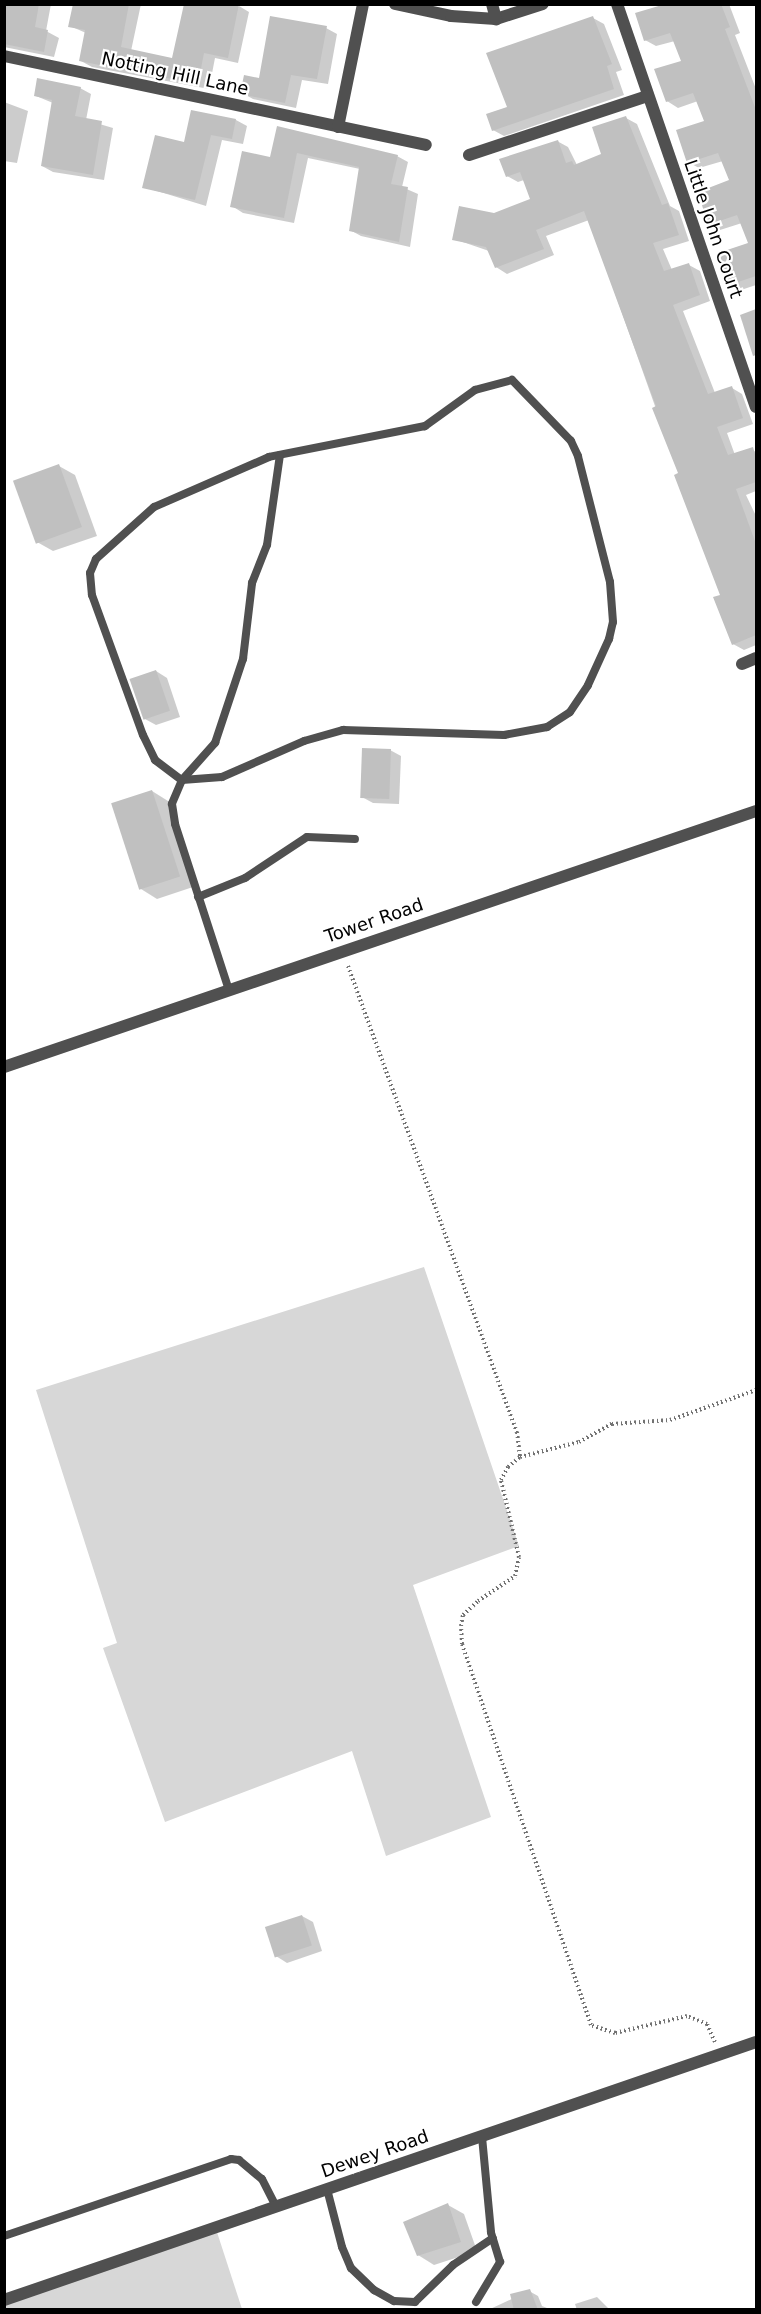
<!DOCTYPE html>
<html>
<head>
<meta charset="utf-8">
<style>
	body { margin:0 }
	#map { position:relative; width:761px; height:2314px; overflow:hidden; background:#fff; font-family:"DejaVu Sans",sans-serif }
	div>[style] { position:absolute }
	.green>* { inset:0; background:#d7d7d7 }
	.shadow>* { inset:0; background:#0003 }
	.building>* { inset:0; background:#c0c0c0; transform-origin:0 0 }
	.path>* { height:4px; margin-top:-2px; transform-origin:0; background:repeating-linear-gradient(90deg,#727272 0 1.5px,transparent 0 4.5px) }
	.service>* { height:8px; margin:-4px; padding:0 4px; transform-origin:4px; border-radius:4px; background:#505050 }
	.minor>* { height:12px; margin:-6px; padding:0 6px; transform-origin:6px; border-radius:6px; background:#505050 }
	span { translate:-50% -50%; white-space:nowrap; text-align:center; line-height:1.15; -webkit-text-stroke:4.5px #fff; paint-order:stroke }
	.street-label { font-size:18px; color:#000 }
	.frame { position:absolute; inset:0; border:6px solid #000; pointer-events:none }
</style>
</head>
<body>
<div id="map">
	<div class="green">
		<div style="clip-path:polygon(424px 1267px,519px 1546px,413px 1585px,491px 1817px,386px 1856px,352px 1751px,165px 1822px,103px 1648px,117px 1643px,36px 1390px)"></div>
		<div style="clip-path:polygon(215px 2226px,242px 2309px,5px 2309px,4px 2296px)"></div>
	</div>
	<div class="shadow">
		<div style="clip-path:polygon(4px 4px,51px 4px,46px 31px,59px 38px,54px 57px,4px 47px)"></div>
		<div style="clip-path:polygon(74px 4px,141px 4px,131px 51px,173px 60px,239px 6px,249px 12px,238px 63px,215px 58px,209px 89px,92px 67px,81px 61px,86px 33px,70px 26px)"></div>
		<div style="clip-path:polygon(666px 4px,729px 4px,740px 33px,735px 35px,756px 89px,756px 285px,741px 290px,730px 284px,750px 244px,742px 223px,720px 230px,710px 224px,731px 180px,723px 161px,699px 168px,688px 162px,706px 122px,698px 101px,678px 108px,667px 101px,683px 62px,675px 41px,656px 46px,645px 40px,637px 14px)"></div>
		<div style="clip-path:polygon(593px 18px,604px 24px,622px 70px,616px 72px,624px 95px,504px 136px,493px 130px)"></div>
		<div style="clip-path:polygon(326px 28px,337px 34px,328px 84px,302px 80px,296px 108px,253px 99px,242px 93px)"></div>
		<div style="clip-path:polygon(80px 88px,91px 94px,86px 120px,113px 128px,104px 180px,53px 172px,42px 166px,53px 103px,36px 96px)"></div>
		<div style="clip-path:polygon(4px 102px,28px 111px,17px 163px,4px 161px)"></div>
		<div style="clip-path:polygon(192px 112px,236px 120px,247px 126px,243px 144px,222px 140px,206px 206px,144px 187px,186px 144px)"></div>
		<div style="clip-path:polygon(626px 118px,637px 124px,670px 206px,679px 211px,689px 241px,663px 249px,672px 270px,689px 265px,700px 271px,710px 301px,683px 311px,715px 393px,732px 388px,742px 394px,753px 424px,727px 433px,735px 455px,756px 451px,756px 491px,746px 495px,756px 516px,756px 645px,744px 650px,733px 644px,722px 595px,589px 220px,546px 236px,554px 255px,507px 274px,496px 267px,489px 251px,454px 239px,495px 215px,532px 200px,524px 180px,518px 182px,507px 176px,557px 141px,568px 147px,577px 165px,603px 155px)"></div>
		<div style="clip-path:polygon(278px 128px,397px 156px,408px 162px,402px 187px,418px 194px,410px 247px,361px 236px,350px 230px,360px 169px,308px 158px,294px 223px,243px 213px,232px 206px,272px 159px)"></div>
		<div style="clip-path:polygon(756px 311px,756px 348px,752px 346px,742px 316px)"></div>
		<div style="clip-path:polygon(59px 466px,75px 475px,97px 536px,53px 551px,37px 542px)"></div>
		<div style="clip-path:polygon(156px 671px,167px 678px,180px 717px,156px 725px,145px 719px)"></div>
		<div style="clip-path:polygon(390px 750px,401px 756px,399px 804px,373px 803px,362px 797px)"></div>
		<div style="clip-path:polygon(152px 791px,168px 801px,196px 886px,157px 899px,141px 889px)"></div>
		<div style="clip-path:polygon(302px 1916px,313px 1922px,322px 1951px,287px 1963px,276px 1956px)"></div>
		<div style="clip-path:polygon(448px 2205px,464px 2214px,477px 2251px,434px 2265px,418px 2255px,404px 2223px)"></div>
		<div style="clip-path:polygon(529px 2291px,538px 2296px,542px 2306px,552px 2310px,488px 2310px)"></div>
		<div style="clip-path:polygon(597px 2297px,610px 2310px,577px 2310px,575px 2304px)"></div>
	</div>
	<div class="building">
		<div style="clip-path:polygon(4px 4px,39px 4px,35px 27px,48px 30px,44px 52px,4px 44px)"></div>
		<div style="clip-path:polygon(73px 4px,129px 4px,121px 47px,172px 58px,184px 4px,239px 4px,228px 58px,204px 53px,198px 84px,79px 61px,85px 30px,68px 27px)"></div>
		<div style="clip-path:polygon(721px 4px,730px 27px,725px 29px,756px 110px,756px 276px,729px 285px,718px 253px,748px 243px,737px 215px,708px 225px,698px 192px,729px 180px,718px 153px,687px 163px,676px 130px,704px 121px,693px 93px,666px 102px,654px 69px,681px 61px,670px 33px,644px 41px,635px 13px,662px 5px)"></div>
		<div style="clip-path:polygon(270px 16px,327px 26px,317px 79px,291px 75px,285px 103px,240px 94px,244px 75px,259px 78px)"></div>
		<div style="clip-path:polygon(593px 16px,612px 64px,607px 66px,614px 89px,492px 131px,486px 114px,507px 107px,486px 53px)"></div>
		<div style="clip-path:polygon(37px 78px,81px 87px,75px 116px,102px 121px,93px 175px,41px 166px,52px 100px,34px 96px)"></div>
		<div style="clip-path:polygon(191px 110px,236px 119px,232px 139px,211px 135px,195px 200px,142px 188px,155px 135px,184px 142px)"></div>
		<div style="clip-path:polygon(626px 116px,662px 205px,668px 203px,679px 235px,653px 243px,664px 271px,689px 263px,700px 295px,673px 305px,678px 318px,708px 394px,732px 386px,743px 418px,717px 427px,728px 455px,753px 447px,756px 458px,756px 482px,736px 489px,756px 544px,756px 635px,732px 645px,713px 597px,720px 595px,674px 475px,678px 473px,652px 408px,656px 406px,584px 211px,536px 230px,544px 249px,495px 268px,486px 247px,452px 240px,459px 206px,494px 213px,530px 199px,520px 172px,506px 177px,499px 159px,558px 140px,566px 163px,572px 161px,574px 165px,601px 154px,592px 127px)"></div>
		<div style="clip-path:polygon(277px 126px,398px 155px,391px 184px,408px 187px,399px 242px,349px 231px,359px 167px,297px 153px,284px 218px,230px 207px,242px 151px,270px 157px)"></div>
		<div style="clip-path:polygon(756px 309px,756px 355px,753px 356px,740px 315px)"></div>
		<div style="left:59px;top:464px;width:67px;height:49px;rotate:70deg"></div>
		<div style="left:156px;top:670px;width:43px;height:28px;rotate:71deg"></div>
		<div style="left:362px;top:748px;width:29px;height:50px;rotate:2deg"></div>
		<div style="left:152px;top:790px;width:91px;height:43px;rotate:72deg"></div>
		<div style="left:302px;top:1915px;width:32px;height:39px;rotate:72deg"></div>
		<div style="clip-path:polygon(448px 2203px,461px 2242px,417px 2256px,403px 2222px)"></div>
		<div style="clip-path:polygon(530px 2289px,538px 2310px,514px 2310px,510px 2294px)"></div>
	</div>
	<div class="path">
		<div style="left:348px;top:966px;width:496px;rotate:70.1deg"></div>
		<div style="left:517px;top:1432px;width:25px;rotate:83deg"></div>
		<div style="left:715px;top:2042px;width:20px;rotate:-114deg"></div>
		<div style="left:707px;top:2024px;width:22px;rotate:-158deg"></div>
		<div style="left:687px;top:2016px;width:74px;rotate:166.7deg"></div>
		<div style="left:615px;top:2033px;width:25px;rotate:-162deg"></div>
		<div style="left:591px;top:2025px;width:402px;rotate:-108.7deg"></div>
		<div style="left:462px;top:1644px;width:18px;rotate:-93deg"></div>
		<div style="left:461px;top:1626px;width:11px;rotate:-80deg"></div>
		<div style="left:463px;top:1615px;width:21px;rotate:-43deg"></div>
		<div style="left:478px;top:1601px;width:45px;rotate:-34deg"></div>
		<div style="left:515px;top:1576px;width:19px;rotate:-78deg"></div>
		<div style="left:519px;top:1557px;width:79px;rotate:-103.2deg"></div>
		<div style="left:501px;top:1480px;width:15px;rotate:-62deg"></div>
		<div style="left:508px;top:1467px;width:16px;rotate:-40deg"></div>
		<div style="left:520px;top:1457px;width:61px;rotate:-14.3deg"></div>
		<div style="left:579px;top:1442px;width:38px;rotate:-29deg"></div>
		<div style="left:612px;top:1424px;width:58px;rotate:-3.9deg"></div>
		<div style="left:670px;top:1420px;width:91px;rotate:-19.2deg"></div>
	</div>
	<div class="service">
		<div style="left:182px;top:780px;width:40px;rotate:-4.3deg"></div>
		<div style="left:222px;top:777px;width:90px;rotate:-23.7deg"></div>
		<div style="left:304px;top:741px;width:41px;rotate:-15.8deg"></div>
		<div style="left:343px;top:730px;width:161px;rotate:1.8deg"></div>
		<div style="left:504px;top:735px;width:44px;rotate:-10.5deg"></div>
		<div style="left:547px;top:727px;width:27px;rotate:-33deg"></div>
		<div style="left:570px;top:712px;width:32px;rotate:-56deg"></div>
		<div style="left:588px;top:685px;width:51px;rotate:-65.5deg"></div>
		<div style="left:609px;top:639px;width:17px;rotate:-77deg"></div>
		<div style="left:613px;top:622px;width:40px;rotate:-94.3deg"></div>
		<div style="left:610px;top:582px;width:130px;rotate:-104.3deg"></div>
		<div style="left:578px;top:456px;width:17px;rotate:-115deg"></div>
		<div style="left:571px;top:441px;width:85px;rotate:-134deg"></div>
		<div style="left:512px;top:380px;width:38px;rotate:165deg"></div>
		<div style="left:475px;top:390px;width:62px;rotate:144.2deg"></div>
		<div style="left:425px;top:426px;width:159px;rotate:168.8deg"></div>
		<div style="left:269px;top:457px;width:125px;rotate:156.5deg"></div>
		<div style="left:154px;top:507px;width:78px;rotate:138.1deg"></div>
		<div style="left:96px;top:559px;width:15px;rotate:113deg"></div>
		<div style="left:90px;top:573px;width:22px;rotate:85deg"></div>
		<div style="left:92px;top:595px;width:149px;rotate:70deg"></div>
		<div style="left:143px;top:735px;width:28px;rotate:64deg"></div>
		<div style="left:155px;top:760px;width:34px;rotate:37deg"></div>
		<div style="left:182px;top:780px;width:26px;rotate:113deg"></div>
		<div style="left:172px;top:804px;width:20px;rotate:81deg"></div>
		<div style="left:175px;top:824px;width:175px;rotate:72deg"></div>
		<div style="left:182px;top:780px;width:50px;rotate:-48.3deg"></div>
		<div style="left:215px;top:743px;width:89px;rotate:-71.6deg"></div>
		<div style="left:243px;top:659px;width:77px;rotate:-83.2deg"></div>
		<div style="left:252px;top:583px;width:41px;rotate:-68.5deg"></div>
		<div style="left:267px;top:545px;width:91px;rotate:-81.8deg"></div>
		<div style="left:198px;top:897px;width:51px;rotate:-22deg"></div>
		<div style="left:245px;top:878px;width:74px;rotate:-33.5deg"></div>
		<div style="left:307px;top:837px;width:48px;rotate:2.4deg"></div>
		<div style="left:327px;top:2189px;width:60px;rotate:75.5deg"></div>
		<div style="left:342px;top:2247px;width:23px;rotate:67deg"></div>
		<div style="left:351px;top:2268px;width:32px;rotate:44deg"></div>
		<div style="left:374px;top:2290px;width:23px;rotate:29deg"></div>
		<div style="left:394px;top:2301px;width:21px;rotate:3deg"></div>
		<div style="left:415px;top:2302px;width:53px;rotate:-44.2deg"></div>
		<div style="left:453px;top:2265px;width:48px;rotate:-34deg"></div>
		<div style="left:4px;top:2236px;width:240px;rotate:-18.7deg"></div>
		<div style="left:231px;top:2159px;width:8px;rotate:7deg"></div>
		<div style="left:239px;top:2160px;width:30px;rotate:40deg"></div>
		<div style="left:262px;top:2179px;width:31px;rotate:63deg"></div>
		<div style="left:476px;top:2302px;width:47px;rotate:-59deg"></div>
		<div style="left:500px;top:2262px;width:31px;rotate:-107deg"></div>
		<div style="left:491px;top:2232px;width:96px;rotate:-95.4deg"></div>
	</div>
	<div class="minor">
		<div style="left:395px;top:4px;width:57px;rotate:12.1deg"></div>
		<div style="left:451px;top:16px;width:45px;rotate:3.8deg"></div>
		<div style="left:496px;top:19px;width:49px;rotate:-17.7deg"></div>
		<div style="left:492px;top:4px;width:16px;rotate:75deg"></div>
		<div style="left:617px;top:4px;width:426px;rotate:71deg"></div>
		<div style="left:4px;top:56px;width:431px;rotate:11.9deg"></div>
		<div style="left:338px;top:127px;width:126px;rotate:-78.5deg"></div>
		<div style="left:469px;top:155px;width:188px;rotate:-18.3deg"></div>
		<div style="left:742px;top:664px;width:15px;rotate:-23deg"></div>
		<div style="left:4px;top:1067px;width:794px;rotate:-18.8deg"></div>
		<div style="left:4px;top:2300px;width:795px;rotate:-18.94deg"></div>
	</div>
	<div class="street-label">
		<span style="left:175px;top:74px;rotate:12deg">Notting Hill Lane</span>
		<span style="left:713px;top:229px;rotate:71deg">Little John Court</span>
		<span style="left:374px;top:921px;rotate:-19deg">Tower Road</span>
		<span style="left:375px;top:2154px;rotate:-19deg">Dewey Road</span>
	</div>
	<div class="frame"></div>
</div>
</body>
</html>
